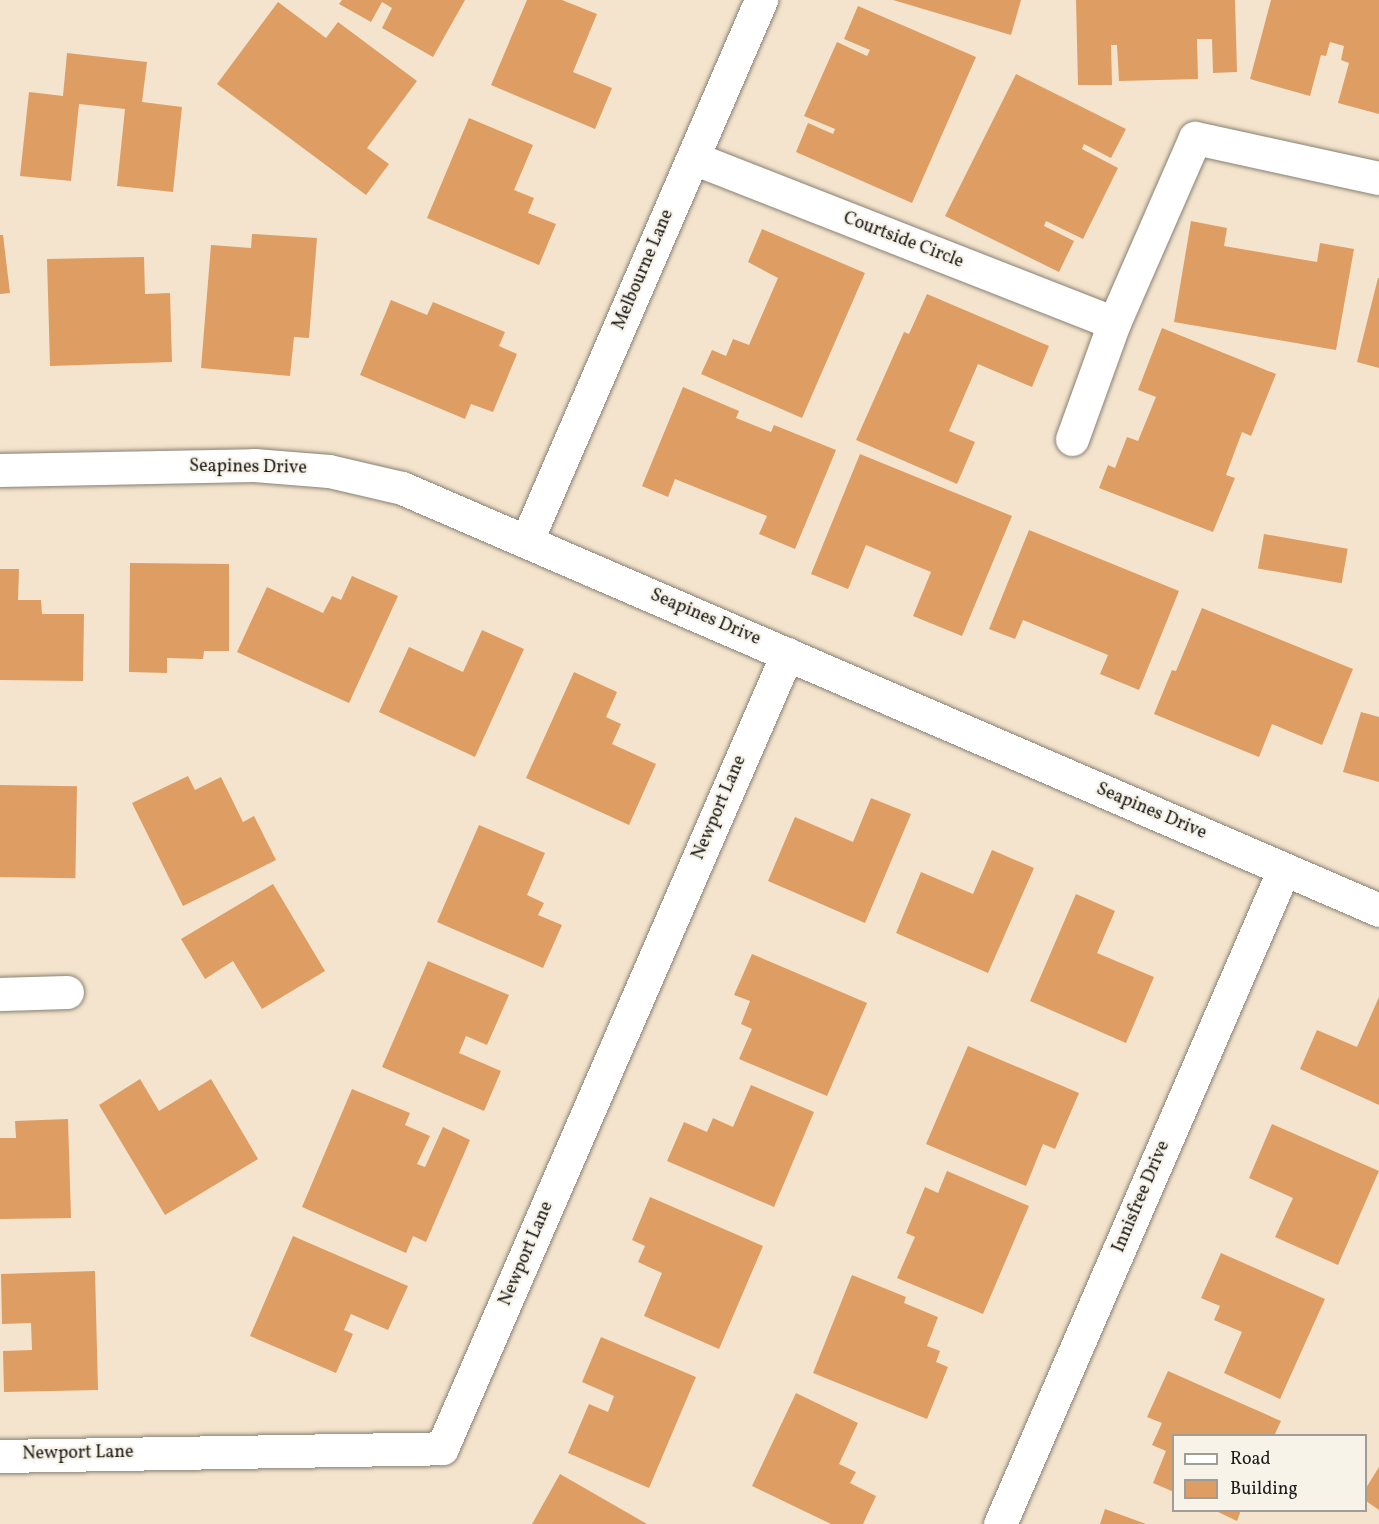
<!DOCTYPE html>
<html>
<head>
<meta charset="utf-8">
<style>
	body { margin:0 }
	#map { position:relative; width:1379px; height:1524px; overflow:hidden; background:#f5e4cd; font-family:Vollkorn,serif }
	div>[style] { position:absolute }
	.building>* { inset:0; background:#de9d63; transform-origin:0 0 }
	.roads { filter:drop-shadow(0 0 2px #888074) drop-shadow(0 0 2px #888074) }
	.minor>* { height:33px; margin:-16.5px; padding:0 16.5px; transform-origin:16.5px; border-radius:16.5px; background:#fff }
	span { translate:-50% -50%; white-space:nowrap; text-align:center; line-height:1.15; -webkit-text-stroke:4.5px #f7f3e8; paint-order:stroke }
	.street-label { font-size:18px; color:#1c1c1c }
	.legend { position:absolute; left:1172px; top:1434px; width:195px; height:78px; box-sizing:border-box; background:#f7f3e8; border:2px solid #9f9d96; margin:0; padding:8px 10px; list-style:none; font-size:18px; color:#1c1c1c }
	.legend li { display:flex; align-items:center; gap:12px; height:30px }
	.legend b { width:30px; border:2px solid #9f9d96 }
</style>
</head>
<body>
<div id="map">
	<div class="building">
		<div style="clip-path:polygon(342px 0,465px 0,433px 57px,382px 28px,392px 8px,382px 2px,371px 22px,339px 4px)"></div>
		<div style="clip-path:polygon(527px 0,562px 0,597px 14px,573px 72px,612px 88px,595px 129px,491px 85px)"></div>
		<div style="clip-path:polygon(893px 0,1021px 0,1011px 35px)"></div>
		<div style="clip-path:polygon(1076px 0,1235px 0,1237px 72px,1213px 73px,1212px 39px,1197px 39px,1198px 79px,1119px 81px,1117px 45px,1111px 45px,1112px 85px,1078px 85px)"></div>
		<div style="clip-path:polygon(1271px 0,1379px 0,1379px 114px,1338px 103px,1349px 63px,1341px 60px,1344px 46px,1330px 42px,1326px 56px,1321px 55px,1310px 96px,1250px 79px)"></div>
		<div style="clip-path:polygon(278px 2px,326px 38px,338px 22px,417px 81px,367px 148px,389px 164px,366px 195px,217px 84px)"></div>
		<div style="clip-path:polygon(858px 6px,976px 57px,912px 203px,796px 152px,808px 123px,833px 134px,835px 129px,804px 116px,837px 42px,867px 56px,870px 50px,844px 39px)"></div>
		<div style="clip-path:polygon(67px 53px,147px 62px,142px 102px,182px 107px,173px 192px,117px 186px,125px 109px,79px 104px,71px 181px,20px 176px,29px 92px,63px 96px)"></div>
		<div style="clip-path:polygon(1016px 74px,1126px 129px,1111px 158px,1084px 144px,1082px 149px,1118px 168px,1083px 239px,1046px 221px,1044px 226px,1074px 241px,1059px 272px,945px 216px)"></div>
		<div style="clip-path:polygon(469px 118px,533px 145px,514px 190px,534px 198px,528px 213px,556px 224px,539px 265px,427px 218px)"></div>
		<div style="clip-path:polygon(1191px 221px,1227px 228px,1224px 246px,1317px 262px,1320px 243px,1354px 249px,1336px 350px,1174px 322px)"></div>
		<div style="clip-path:polygon(762px 229px,865px 273px,802px 418px,701px 374px,712px 350px,726px 356px,733px 339px,749px 345px,778px 278px,748px 262px)"></div>
		<div style="clip-path:polygon(252px 234px,317px 238px,309px 338px,294px 337px,290px 376px,201px 368px,211px 245px,251px 248px)"></div>
		<div style="clip-path:polygon(0 235px,3px 235px,10px 293px,0 294px)"></div>
		<div style="clip-path:polygon(144px 257px,145px 294px,170px 293px,172px 362px,50px 366px,47px 259px)"></div>
		<div style="clip-path:polygon(1378px 278px,1379px 278px,1379px 368px,1357px 362px)"></div>
		<div style="clip-path:polygon(927px 294px,1049px 346px,1032px 387px,978px 364px,949px 431px,975px 442px,957px 484px,856px 440px,904px 332px,909px 334px)"></div>
		<div style="clip-path:polygon(391px 300px,427px 315px,433px 302px,505px 332px,499px 346px,517px 354px,493px 412px,471px 404px,465px 419px,360px 375px)"></div>
		<div style="clip-path:polygon(1162px 328px,1276px 374px,1251px 436px,1242px 432px,1226px 475px,1235px 478px,1213px 532px,1099px 488px,1108px 465px,1115px 468px,1127px 437px,1138px 441px,1156px 397px,1138px 390px)"></div>
		<div style="clip-path:polygon(683px 387px,739px 411px,736px 418px,771px 432px,774px 425px,836px 450px,795px 549px,759px 534px,767px 516px,675px 479px,668px 497px,642px 486px)"></div>
		<div style="clip-path:polygon(860px 454px,1012px 516px,962px 636px,913px 616px,931px 572px,866px 545px,848px 589px,811px 574px)"></div>
		<div style="clip-path:polygon(1029px 530px,1179px 591px,1139px 690px,1100px 674px,1108px 655px,1023px 620px,1015px 639px,989px 629px)"></div>
		<div style="left:1264px;top:534px;width:85px;height:35px;rotate:10deg"></div>
		<div style="clip-path:polygon(130px 563px,229px 564px,229px 651px,204px 651px,203px 659px,167px 658px,167px 673px,129px 672px)"></div>
		<div style="clip-path:polygon(0 569px,19px 569px,18px 600px,41px 600px,42px 614px,84px 614px,83px 681px,0 680px)"></div>
		<div style="clip-path:polygon(352px 576px,398px 596px,349px 703px,237px 652px,267px 587px,323px 613px,332px 596px,341px 600px)"></div>
		<div style="clip-path:polygon(1202px 608px,1353px 669px,1322px 745px,1272px 724px,1259px 757px,1154px 714px,1172px 670px,1176px 671px)"></div>
		<div style="clip-path:polygon(482px 630px,524px 649px,475px 757px,379px 712px,409px 647px,463px 672px)"></div>
		<div style="clip-path:polygon(574px 672px,617px 692px,606px 717px,621px 724px,612px 744px,656px 764px,629px 825px,526px 778px)"></div>
		<div style="clip-path:polygon(1361px 712px,1379px 717px,1379px 782px,1343px 772px)"></div>
		<div style="clip-path:polygon(188px 776px,195px 790px,221px 777px,243px 822px,254px 816px,276px 860px,183px 906px,132px 803px)"></div>
		<div style="left:0;top:785px;width:77px;height:92px;rotate:1deg"></div>
		<div style="clip-path:polygon(871px 798px,911px 814px,865px 923px,768px 881px,795px 817px,853px 842px)"></div>
		<div style="clip-path:polygon(479px 825px,545px 853px,527px 895px,544px 903px,538px 915px,562px 925px,543px 968px,437px 922px)"></div>
		<div style="clip-path:polygon(992px 850px,1034px 868px,988px 973px,896px 933px,921px 872px,973px 894px)"></div>
		<div style="clip-path:polygon(273px 884px,325px 971px,262px 1009px,233px 961px,205px 979px,181px 939px)"></div>
		<div style="clip-path:polygon(1076px 894px,1115px 911px,1097px 953px,1154px 977px,1126px 1043px,1030px 1001px)"></div>
		<div style="clip-path:polygon(752px 954px,867px 1003px,827px 1096px,739px 1059px,752px 1029px,741px 1024px,750px 1001px,734px 995px)"></div>
		<div style="clip-path:polygon(428px 961px,509px 995px,487px 1045px,466px 1036px,459px 1053px,501px 1071px,484px 1111px,382px 1067px)"></div>
		<div style="clip-path:polygon(1379px 997px,1379px 1105px,1300px 1069px,1317px 1030px,1357px 1047px)"></div>
		<div style="clip-path:polygon(968px 1046px,1079px 1093px,1055px 1149px,1043px 1144px,1026px 1186px,926px 1144px)"></div>
		<div style="clip-path:polygon(140px 1079px,159px 1111px,211px 1079px,258px 1159px,165px 1215px,99px 1105px)"></div>
		<div style="clip-path:polygon(751px 1085px,814px 1112px,774px 1207px,667px 1161px,684px 1122px,707px 1132px,713px 1118px,733px 1127px)"></div>
		<div style="clip-path:polygon(352px 1089px,410px 1113px,405px 1125px,430px 1136px,417px 1164px,425px 1167px,443px 1127px,470px 1140px,426px 1242px,413px 1236px,406px 1253px,302px 1207px)"></div>
		<div style="clip-path:polygon(68px 1119px,71px 1218px,0 1219px,0 1138px,16px 1138px,15px 1121px)"></div>
		<div style="clip-path:polygon(1272px 1124px,1379px 1171px,1338px 1265px,1275px 1237px,1293px 1198px,1249px 1178px)"></div>
		<div style="clip-path:polygon(947px 1171px,1029px 1206px,983px 1314px,897px 1278px,915px 1237px,906px 1233px,925px 1187px,938px 1193px)"></div>
		<div style="clip-path:polygon(650px 1197px,763px 1246px,719px 1349px,644px 1316px,662px 1273px,638px 1262px,645px 1246px,632px 1240px)"></div>
		<div style="clip-path:polygon(293px 1236px,408px 1286px,388px 1330px,351px 1314px,344px 1330px,353px 1334px,336px 1373px,250px 1336px)"></div>
		<div style="clip-path:polygon(1221px 1253px,1325px 1299px,1280px 1399px,1224px 1373px,1242px 1332px,1214px 1320px,1220px 1306px,1201px 1298px)"></div>
		<div style="clip-path:polygon(95px 1271px,98px 1390px,4px 1392px,3px 1351px,32px 1350px,31px 1323px,2px 1324px,1px 1274px)"></div>
		<div style="clip-path:polygon(852px 1275px,906px 1297px,904px 1303px,938px 1317px,927px 1346px,940px 1351px,936px 1362px,948px 1367px,927px 1419px,813px 1373px)"></div>
		<div style="clip-path:polygon(601px 1337px,696px 1377px,649px 1488px,568px 1453px,589px 1404px,608px 1412px,614px 1396px,582px 1382px)"></div>
		<div style="clip-path:polygon(1168px 1371px,1281px 1421px,1274px 1436px,1174px 1436px,1174px 1492px,1153px 1483px,1166px 1451px,1152px 1445px,1162px 1423px,1147px 1417px)"></div>
		<div style="clip-path:polygon(796px 1393px,858px 1423px,839px 1464px,856px 1472px,850px 1483px,876px 1496px,863px 1524px,831px 1524px,752px 1486px)"></div>
		<div style="clip-path:polygon(1379px 1467px,1379px 1510px,1366px 1501px,1366px 1488px)"></div>
		<div style="clip-path:polygon(560px 1474px,647px 1524px,532px 1524px)"></div>
		<div style="clip-path:polygon(1105px 1509px,1146px 1524px,1100px 1524px)"></div>
		<div style="clip-path:polygon(1214px 1510px,1241px 1510px,1237px 1521px)"></div>
	</div>
	<div class="roads">
		<div class="minor">
			<div style="left:693px;top:158px;width:452px;rotate:21.4deg"></div>
			<div style="left:1072px;top:439px;width:123px;rotate:-70.1deg"></div>
			<div style="left:1114px;top:323px;width:202px;rotate:-66.4deg"></div>
			<div style="left:1195px;top:138px;width:188px;rotate:12.3deg"></div>
			<div style="left:0;top:470px;width:254px;rotate:-1.1deg"></div>
			<div style="left:254px;top:465px;width:75px;rotate:4.6deg"></div>
			<div style="left:329px;top:471px;width:75px;rotate:13.1deg"></div>
			<div style="left:402px;top:488px;width:1064px;rotate:23.36deg"></div>
			<div style="left:527px;top:540px;width:589px;rotate:-66.57deg"></div>
			<div style="left:0;top:994px;width:67px;rotate:-1.7deg"></div>
			<div style="left:0;top:1456px;width:442px;rotate:-1deg"></div>
			<div style="left:442px;top:1448px;width:866px;rotate:-66.51deg"></div>
			<div style="left:1000px;top:1524px;width:714px;rotate:-66.56deg"></div>
		</div>
	</div>
	<div class="street-label">
		<span style="left:903px;top:241px;rotate:21deg">Courtside Circle</span>
		<span style="left:644px;top:270px;rotate:-67deg">Melbourne Lane</span>
		<span style="left:248px;top:468px;rotate:1deg">Seapines Drive</span>
		<span style="left:705px;top:618px;rotate:23deg">Seapines Drive</span>
		<span style="left:720px;top:808px;rotate:-67deg">Newport Lane</span>
		<span style="left:1151px;top:812px;rotate:23deg">Seapines Drive</span>
		<span style="left:1142px;top:1197px;rotate:-67deg">Innisfree Drive</span>
		<span style="left:527px;top:1254px;rotate:-67deg">Newport Lane</span>
		<span style="left:78px;top:1454px;rotate:-1deg">Newport Lane</span>
	</div>
	<ul class="legend">
	<li><b style="height:8px;background:#fff"></b>Road</li>
	<li><b style="height:16px;background:#de9d63"></b>Building</li>
	</ul>
</div>
</body>
</html>
